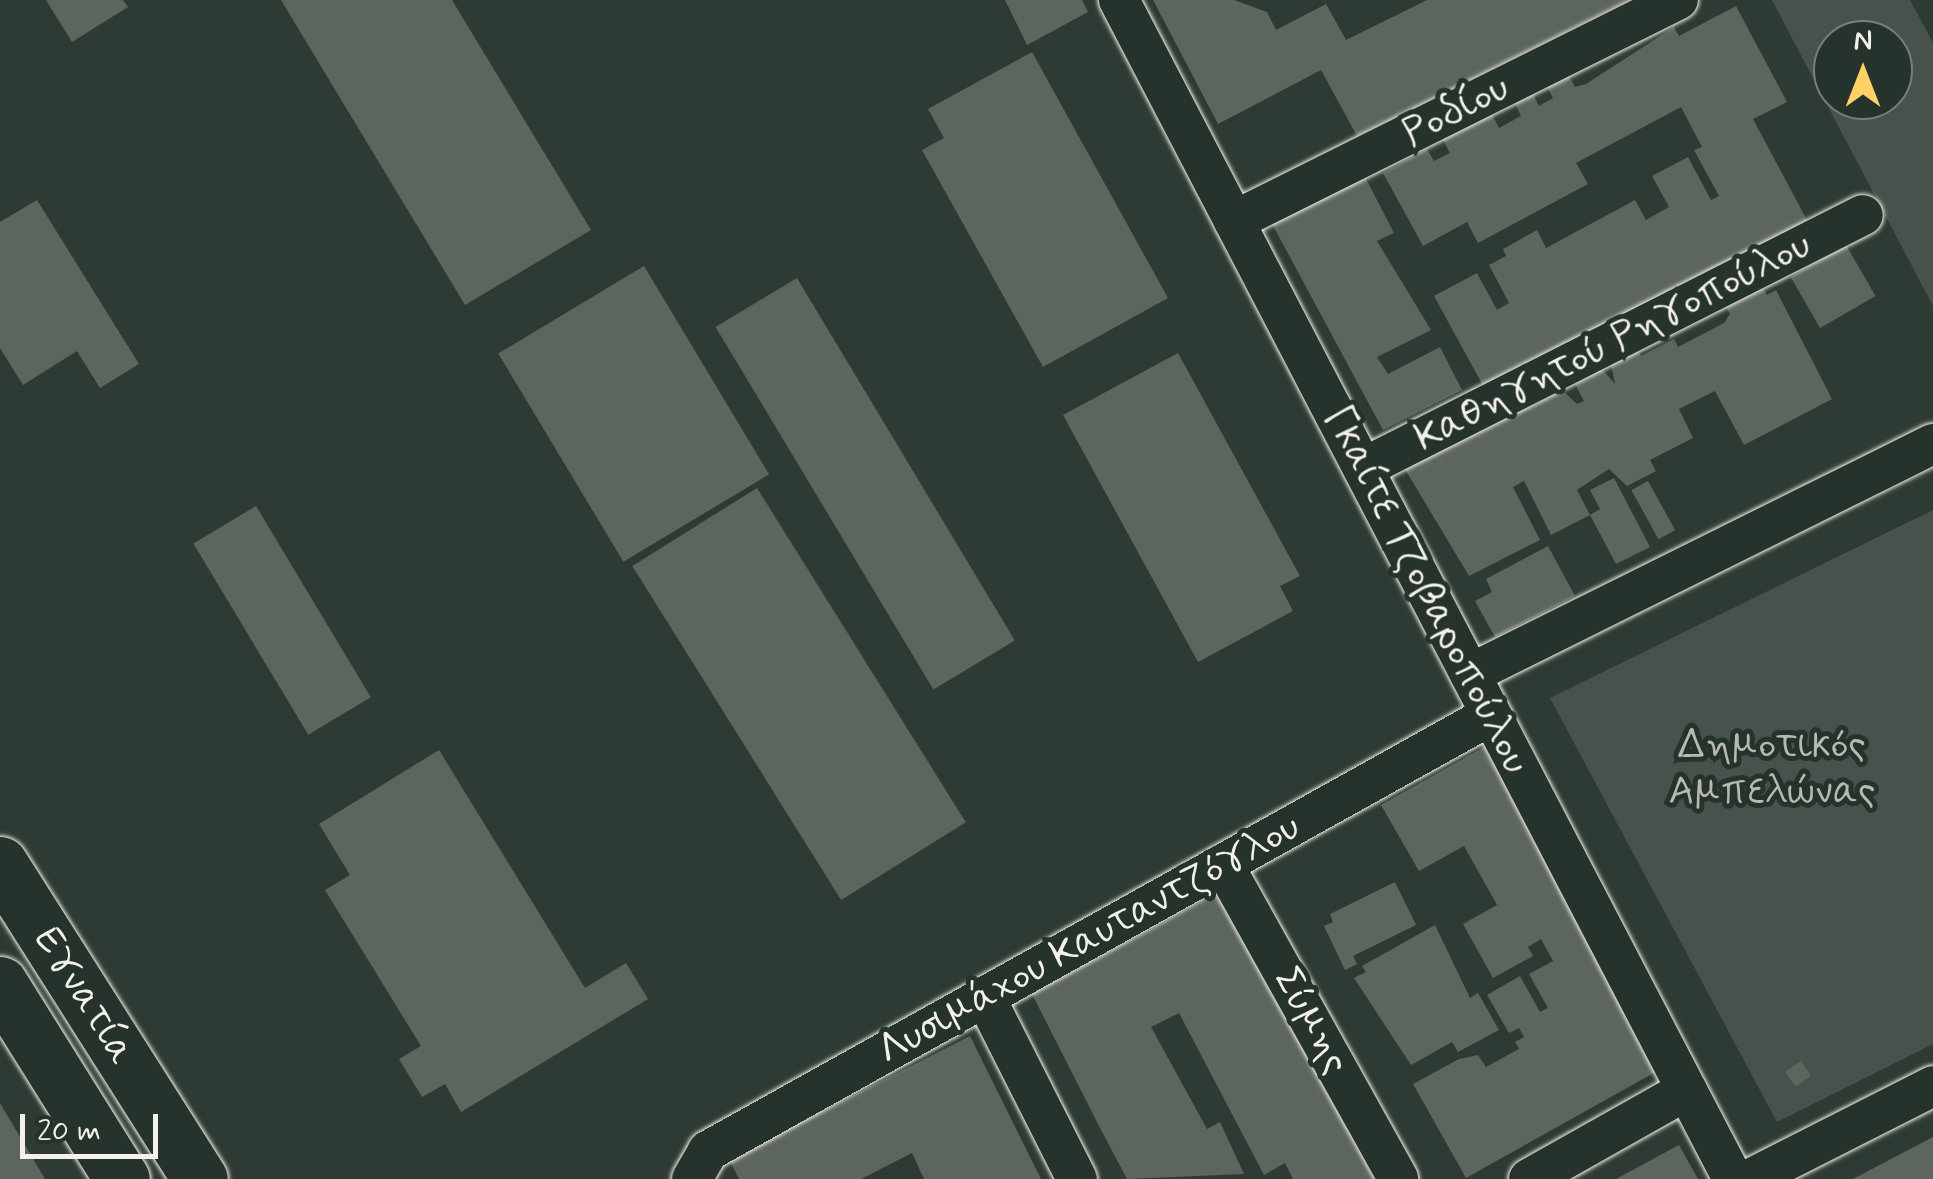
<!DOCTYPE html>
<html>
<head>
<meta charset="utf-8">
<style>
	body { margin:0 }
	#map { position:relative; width:1933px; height:1179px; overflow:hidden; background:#2e3b34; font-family:Mynerve,sans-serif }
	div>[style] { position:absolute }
	.green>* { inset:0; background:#48524c }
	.building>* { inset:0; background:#5c655e; transform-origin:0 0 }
	.roads { filter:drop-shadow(0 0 2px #f4f1e8) drop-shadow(0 0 2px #f4f1e8) }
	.street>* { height:40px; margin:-20px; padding:0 20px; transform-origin:20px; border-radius:20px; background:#26332d }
	.primary>* { height:55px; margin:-27.5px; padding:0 27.5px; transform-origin:27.5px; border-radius:27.5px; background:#26332d }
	span { translate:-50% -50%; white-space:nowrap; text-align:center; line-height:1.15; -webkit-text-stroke:10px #26332d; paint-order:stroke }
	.street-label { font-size:40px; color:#f4f1e8 }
	.park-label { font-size:40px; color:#b8b9b1 }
	.north { position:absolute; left:1813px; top:20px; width:100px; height:100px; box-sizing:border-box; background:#26332d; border:2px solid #787f78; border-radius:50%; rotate:0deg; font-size:28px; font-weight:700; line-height:40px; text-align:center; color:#f4f1e8 }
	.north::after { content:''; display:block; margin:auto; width:35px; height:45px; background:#ffd166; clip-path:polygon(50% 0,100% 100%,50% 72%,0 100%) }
	.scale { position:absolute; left:20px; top:1114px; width:138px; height:45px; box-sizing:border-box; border:5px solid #f4f1e8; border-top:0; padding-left:12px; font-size:30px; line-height:35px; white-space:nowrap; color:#f4f1e8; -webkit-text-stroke:8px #26332d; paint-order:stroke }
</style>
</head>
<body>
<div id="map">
	<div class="green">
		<div style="clip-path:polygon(evenodd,1772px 0,1910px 0,1933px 43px,1933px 306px,1772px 0,1833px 40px,1893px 40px,1893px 100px,1833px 100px,1833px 40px)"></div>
		<div style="clip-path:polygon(1933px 510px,1933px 1044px,1777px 1122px,1550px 698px)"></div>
	</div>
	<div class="building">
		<div style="clip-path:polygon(46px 0,123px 0,128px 7px,72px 42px)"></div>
		<div style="clip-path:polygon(281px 0,452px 0,591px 230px,465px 305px)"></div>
		<div style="clip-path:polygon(1005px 0,1082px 0,1088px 12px,1027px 45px)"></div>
		<div style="clip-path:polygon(1153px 0,1234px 0,1267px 12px,1276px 30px,1326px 4px,1346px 40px,1427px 0,1629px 0,1357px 136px,1321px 70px,1218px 124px)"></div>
		<div style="clip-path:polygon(1736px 6px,1787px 102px,1753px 119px,1807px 220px,1486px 391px,1434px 296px,1477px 273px,1497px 310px,1509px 303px,1489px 265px,1506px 256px,1503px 249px,1537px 230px,1546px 248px,1635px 200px,1646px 220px,1669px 207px,1652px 176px,1688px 157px,1711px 200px,1719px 196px,1694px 150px,1702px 147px,1681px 107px,1576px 163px,1588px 184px,1478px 243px,1467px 222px,1423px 246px,1383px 173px,1427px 149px,1434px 161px,1450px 153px,1442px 138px,1491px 112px,1499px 128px,1521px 116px,1515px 103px,1533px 94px,1539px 106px,1544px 103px,1553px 98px,1547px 87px,1569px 76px,1575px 87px,1586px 84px,1674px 27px,1679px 36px)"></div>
		<div style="clip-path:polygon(1032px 52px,1168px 298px,1043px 367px,922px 150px,944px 138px,928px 109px)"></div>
		<div style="clip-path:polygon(1363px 173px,1394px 233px,1377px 241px,1431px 330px,1377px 357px,1388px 374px,1440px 347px,1462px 390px,1383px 430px,1270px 220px)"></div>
		<div style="clip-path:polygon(37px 200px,139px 364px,100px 388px,77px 351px,23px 385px,0 348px,0 222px)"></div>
		<div style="left:1846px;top:245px;width:59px;height:64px;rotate:60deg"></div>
		<div style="left:644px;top:266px;width:243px;height:170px;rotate:59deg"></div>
		<div style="left:797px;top:278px;width:423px;height:95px;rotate:59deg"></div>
		<div style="clip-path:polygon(1762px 286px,1767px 295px,1776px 290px,1832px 399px,1744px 445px,1715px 391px,1679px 409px,1693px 438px,1650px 460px,1656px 471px,1627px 486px,1609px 469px,1577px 490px,1590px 515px,1551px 535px,1524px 481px,1513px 487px,1540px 540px,1469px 576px,1403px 466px,1529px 400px,1533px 406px,1562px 390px,1577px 404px,1584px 401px,1575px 384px,1602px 369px,1615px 384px,1610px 360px,1636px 347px,1641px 356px,1674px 339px,1678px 347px,1724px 323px,1730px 314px,1725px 305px)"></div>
		<div style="clip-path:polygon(1178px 353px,1300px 576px,1280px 586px,1293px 611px,1198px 662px,1063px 415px)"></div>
		<div style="clip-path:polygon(1614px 478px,1650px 547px,1616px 564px,1590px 515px,1600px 509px,1590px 490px)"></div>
		<div style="left:1648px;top:481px;width:56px;height:19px;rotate:61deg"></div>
		<div style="left:757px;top:488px;width:394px;height:147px;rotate:58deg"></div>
		<div style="left:256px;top:506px;width:223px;height:73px;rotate:59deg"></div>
		<div style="clip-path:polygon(1548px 546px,1575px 596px,1495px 637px,1475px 601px,1492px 592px,1486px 579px)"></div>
		<div style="clip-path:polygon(1488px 745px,1668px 1065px,1466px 1178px,1413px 1084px,1459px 1059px,1478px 1055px,1486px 1067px,1519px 1049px,1515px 1042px,1524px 1037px,1519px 1028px,1509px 1033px,1487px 995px,1520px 976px,1540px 1012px,1548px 1008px,1529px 974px,1553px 961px,1541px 939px,1528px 947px,1533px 956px,1493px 978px,1463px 924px,1497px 905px,1464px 846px,1419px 871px,1381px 805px)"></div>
		<div style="clip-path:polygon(439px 750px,585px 988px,626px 963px,648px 999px,461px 1112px,445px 1084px,422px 1097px,399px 1059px,421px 1046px,325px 890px,350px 875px,319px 824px)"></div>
		<div style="clip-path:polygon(1395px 882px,1416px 925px,1353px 956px,1357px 964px,1345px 970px,1324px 926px,1333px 922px,1330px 914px)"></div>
		<div style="clip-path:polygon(1223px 890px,1349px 1130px,1374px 1179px,1293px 1179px,1285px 1163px,1264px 1175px,1179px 1013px,1151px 1027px,1207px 1129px,1220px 1122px,1244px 1174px,1127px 1179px,1099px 1126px,1032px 994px)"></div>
		<div style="clip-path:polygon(1435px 925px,1470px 998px,1478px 993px,1499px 1030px,1458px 1052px,1452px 1042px,1411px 1065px,1354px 978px,1366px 972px,1362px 966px)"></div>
		<div style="clip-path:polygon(970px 1036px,1041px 1179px,924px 1179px,912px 1153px,861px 1179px,739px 1179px,729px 1159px)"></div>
		<div style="left:1801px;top:1061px;width:18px;height:19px;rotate:56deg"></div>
		<div style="clip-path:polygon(0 1103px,45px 1179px,0 1179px)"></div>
		<div style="clip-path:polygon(1933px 1137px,1933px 1179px,1853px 1179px)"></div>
		<div style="clip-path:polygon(1679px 1145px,1698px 1179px,1616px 1179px)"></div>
	</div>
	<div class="roads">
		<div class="street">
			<div style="left:1119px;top:0;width:1329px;rotate:62.49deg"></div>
			<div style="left:1234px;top:221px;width:496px;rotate:-26.5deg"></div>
			<div style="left:1363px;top:468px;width:560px;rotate:-26.84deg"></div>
			<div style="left:1470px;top:674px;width:517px;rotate:-26.42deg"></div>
			<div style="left:1223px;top:864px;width:360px;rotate:60.9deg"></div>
			<div style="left:985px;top:997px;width:204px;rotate:63.2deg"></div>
			<div style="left:692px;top:1179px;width:32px;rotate:-60deg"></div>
			<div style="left:708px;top:1151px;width:896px;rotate:-29.11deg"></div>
			<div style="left:1529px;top:1179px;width:181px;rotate:-29.4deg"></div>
			<div style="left:1750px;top:1179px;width:205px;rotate:-26.9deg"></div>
		</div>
		<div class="primary">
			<div style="left:0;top:864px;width:373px;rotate:57.6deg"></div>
			<div style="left:0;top:984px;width:230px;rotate:58deg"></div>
		</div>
	</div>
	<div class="street-label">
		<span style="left:1456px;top:111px;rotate:-27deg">Ροδίου</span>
		<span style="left:1613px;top:342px;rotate:-27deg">Καθηγητού Ρηγοπούλου</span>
		<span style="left:1426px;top:590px;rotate:63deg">Γκαίτε Τζοβαροπούλου</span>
		<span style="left:1089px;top:939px;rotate:-29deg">Λυσιμάχου Καυταντζόγλου</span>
		<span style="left:84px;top:996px;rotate:58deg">Εγνατία</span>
		<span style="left:1311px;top:1021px;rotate:61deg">Σύμης</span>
	</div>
	<div class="park-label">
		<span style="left:1772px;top:769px">Δημοτικός<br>Αμπελώνας</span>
	</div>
	<div class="north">N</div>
	<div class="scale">20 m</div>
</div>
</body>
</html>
